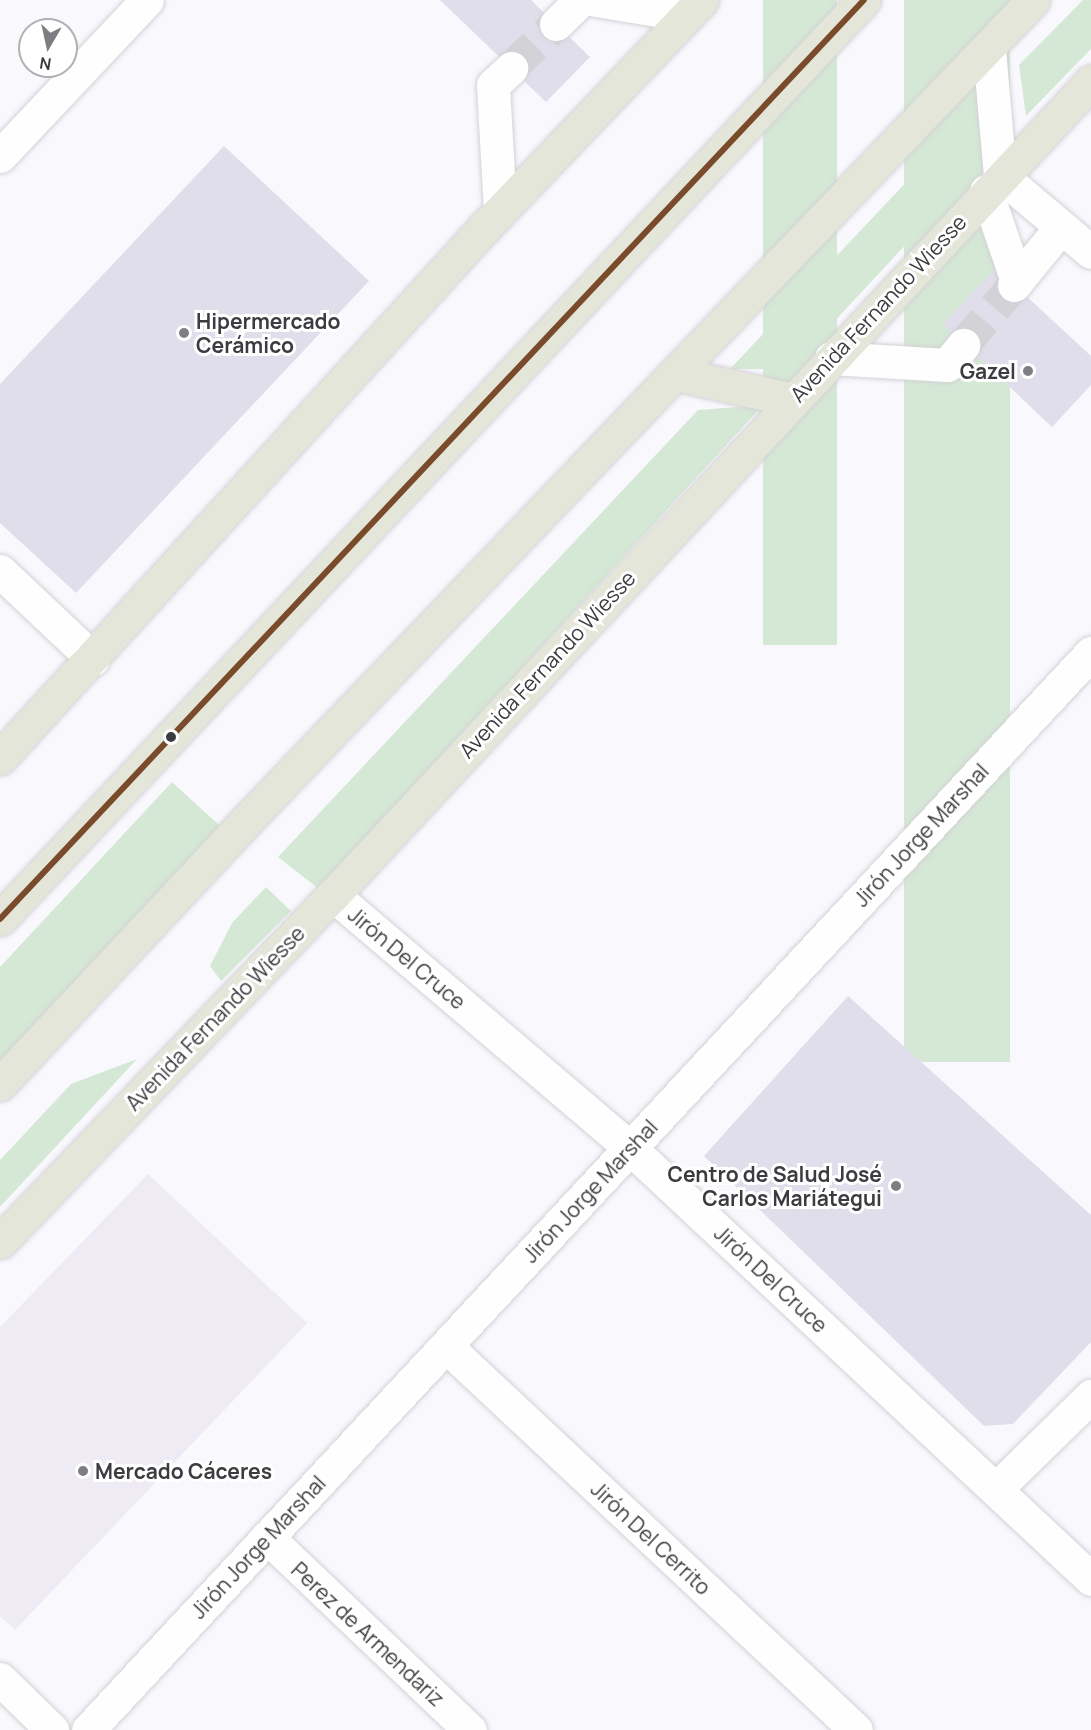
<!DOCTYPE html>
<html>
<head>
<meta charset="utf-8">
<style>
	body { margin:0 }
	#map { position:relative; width:1091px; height:1730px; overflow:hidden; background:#f9f8fd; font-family:Manrope,sans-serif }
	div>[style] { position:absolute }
	.built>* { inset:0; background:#eeebf5 }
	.green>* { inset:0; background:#d5e8d5; transform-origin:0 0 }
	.building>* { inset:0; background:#e1deec }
	.minor-tunnel>* { height:33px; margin-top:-16.5px; transform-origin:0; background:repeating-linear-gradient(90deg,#d3d2d7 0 33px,transparent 0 49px) }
	.roads { filter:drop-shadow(0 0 2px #d3d2d6) drop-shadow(0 0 2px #d3d2d6) }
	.minor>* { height:33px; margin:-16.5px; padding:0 16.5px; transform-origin:16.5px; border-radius:16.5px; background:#fefeff }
	.major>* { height:33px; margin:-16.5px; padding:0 16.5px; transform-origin:16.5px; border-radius:16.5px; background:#e5e6da }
	.bus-1>* { height:6px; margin:-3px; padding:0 3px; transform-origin:3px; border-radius:3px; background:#7a4b2a }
	.dots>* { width:16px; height:16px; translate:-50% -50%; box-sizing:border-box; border:3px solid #fff; border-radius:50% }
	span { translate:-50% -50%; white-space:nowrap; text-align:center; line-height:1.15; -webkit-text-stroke:6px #fff; paint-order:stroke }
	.street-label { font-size:21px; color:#3c3b3f }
	.poi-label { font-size:21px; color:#3c3b3f; font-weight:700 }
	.left { translate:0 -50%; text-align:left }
	.right { translate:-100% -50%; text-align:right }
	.north { position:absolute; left:18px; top:18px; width:60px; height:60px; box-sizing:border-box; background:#fff; border:2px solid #b1b1b2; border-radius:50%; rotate:189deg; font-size:16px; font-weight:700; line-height:24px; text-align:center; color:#3c3b3f }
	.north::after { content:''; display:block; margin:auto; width:21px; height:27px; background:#7e7d82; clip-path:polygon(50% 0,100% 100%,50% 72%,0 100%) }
</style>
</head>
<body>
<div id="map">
	<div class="built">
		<div style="clip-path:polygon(148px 1174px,307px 1323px,15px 1630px,0 1616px,0 1327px)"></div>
	</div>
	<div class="green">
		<div style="left:763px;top:0;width:74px;height:645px"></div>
		<div style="left:904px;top:0;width:106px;height:1062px"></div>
		<div style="clip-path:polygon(1083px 0,1091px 0,1091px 49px,1026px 116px,1019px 65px)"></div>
		<div style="clip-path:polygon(977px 107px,979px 166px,790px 369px,730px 369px)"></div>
		<div style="clip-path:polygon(763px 405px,319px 889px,278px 857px,698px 410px)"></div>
		<div style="clip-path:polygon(172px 782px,230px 835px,0 1081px,0 967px)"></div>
		<div style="clip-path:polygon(266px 887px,291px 911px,221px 981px,210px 966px,232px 923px)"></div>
		<div style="clip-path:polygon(137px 1059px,0 1207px,0 1160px,71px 1084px)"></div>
	</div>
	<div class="building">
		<div style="clip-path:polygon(440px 0,531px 0,590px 57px,546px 102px)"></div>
		<div style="clip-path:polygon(224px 146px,369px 281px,76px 593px,0 523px,0 384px)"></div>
		<div style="clip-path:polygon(996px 268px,1091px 356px,1091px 385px,1052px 427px,943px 324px)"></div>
		<div style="clip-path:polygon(848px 996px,1091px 1215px,1091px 1342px,1013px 1424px,984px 1426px,704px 1156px)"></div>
	</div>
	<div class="minor-tunnel">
		<div style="left:511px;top:68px;width:63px;rotate:-44.4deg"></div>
		<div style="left:963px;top:345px;width:79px;rotate:-49.6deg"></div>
	</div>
	<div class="roads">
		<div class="minor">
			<div style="left:596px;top:0;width:92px;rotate:9.4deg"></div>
			<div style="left:556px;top:24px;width:35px;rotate:-44deg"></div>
			<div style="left:989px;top:50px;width:125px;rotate:85deg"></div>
			<div style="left:1000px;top:175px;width:119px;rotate:40.2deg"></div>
			<div style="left:0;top:156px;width:214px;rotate:-46.7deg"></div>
			<div style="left:986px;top:191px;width:95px;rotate:71deg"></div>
			<div style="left:1017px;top:281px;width:5px;rotate:127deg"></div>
			<div style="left:500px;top:211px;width:126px;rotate:-93.2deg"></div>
			<div style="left:493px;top:85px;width:25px;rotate:-43deg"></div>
			<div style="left:1017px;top:281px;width:70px;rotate:-50.8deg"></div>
			<div style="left:831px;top:358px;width:116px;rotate:3.5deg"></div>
			<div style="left:947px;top:365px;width:26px;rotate:-51deg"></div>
			<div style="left:0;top:571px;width:128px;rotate:43.4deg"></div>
			<div style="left:333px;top:895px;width:390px;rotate:40.4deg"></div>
			<div style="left:630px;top:1148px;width:631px;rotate:43.07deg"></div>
			<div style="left:447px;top:1347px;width:560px;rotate:43.12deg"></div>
			<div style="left:997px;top:1488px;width:132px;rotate:-44.4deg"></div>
			<div style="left:267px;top:1537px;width:280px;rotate:43.6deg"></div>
			<div style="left:0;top:1679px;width:73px;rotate:44.4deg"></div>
			<div style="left:88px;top:1730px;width:1472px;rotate:-47.04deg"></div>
		</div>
		<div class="major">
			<div style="left:676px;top:374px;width:120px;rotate:12.5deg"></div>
			<div style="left:0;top:758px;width:718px;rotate:-47.6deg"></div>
			<div style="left:484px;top:228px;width:315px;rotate:-46.3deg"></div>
			<div style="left:0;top:919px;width:1261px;rotate:-46.77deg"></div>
			<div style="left:0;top:1084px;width:360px;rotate:-46.9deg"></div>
			<div style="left:246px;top:821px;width:1137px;rotate:-46.21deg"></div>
			<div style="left:0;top:1242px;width:481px;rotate:-46.2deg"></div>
			<div style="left:333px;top:895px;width:1112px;rotate:-47.01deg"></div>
		</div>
	</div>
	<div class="bus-1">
		<div style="left:0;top:919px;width:1261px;rotate:-46.77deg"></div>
	</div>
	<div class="dots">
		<div style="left:184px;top:333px;background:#7e7d82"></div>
		<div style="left:1028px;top:371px;background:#7e7d82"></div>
		<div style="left:171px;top:737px;background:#3c3b3f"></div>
		<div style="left:896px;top:1186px;background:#7e7d82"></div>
		<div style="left:83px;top:1471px;background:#7e7d82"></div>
	</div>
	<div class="street-label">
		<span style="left:878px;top:308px;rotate:-47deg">Avenida Fernando Wiesse</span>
		<span style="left:547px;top:664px;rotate:-47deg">Avenida Fernando Wiesse</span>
		<span style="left:921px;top:835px;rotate:-47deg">Jirón Jorge Marshal</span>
		<span style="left:407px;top:958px;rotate:40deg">Jirón Del Cruce</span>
		<span style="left:215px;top:1018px;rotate:-46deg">Avenida Fernando Wiesse</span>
		<span style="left:590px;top:1191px;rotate:-47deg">Jirón Jorge Marshal</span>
		<span style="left:771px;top:1279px;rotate:43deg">Jirón Del Cruce</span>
		<span style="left:651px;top:1538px;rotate:43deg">Jirón Del Cerrito</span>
		<span style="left:258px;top:1547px;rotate:-47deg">Jirón Jorge Marshal</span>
		<span style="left:368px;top:1634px;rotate:43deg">Perez de Armendariz</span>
	</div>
	<div class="poi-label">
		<span class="left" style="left:196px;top:333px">Hipermercado<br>Cerámico</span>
		<span class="right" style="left:1016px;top:371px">Gazel</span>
		<span class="right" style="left:882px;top:1186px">Centro de Salud José<br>Carlos Mariátegui</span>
		<span class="left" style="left:95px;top:1471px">Mercado Cáceres</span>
	</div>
	<div class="north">N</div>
</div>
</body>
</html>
